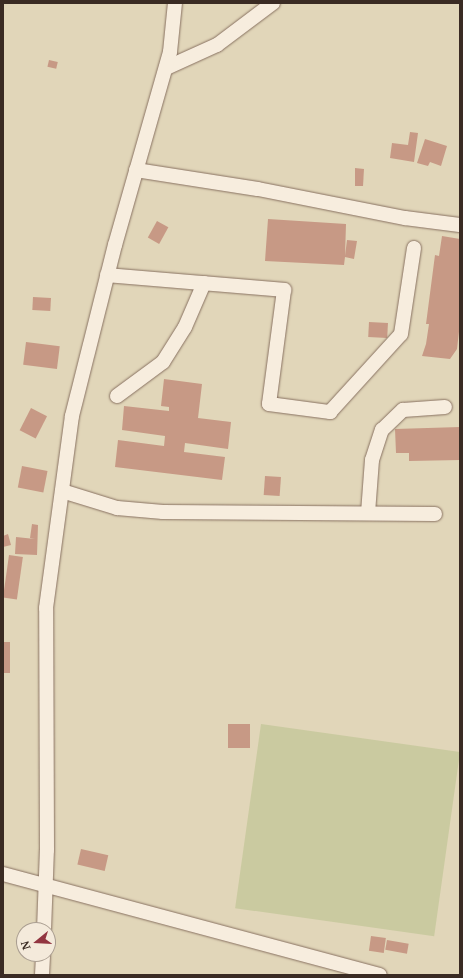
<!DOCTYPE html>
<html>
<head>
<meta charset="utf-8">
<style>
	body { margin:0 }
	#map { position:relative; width:463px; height:978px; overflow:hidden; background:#ecdfcb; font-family:"Noto Serif",serif }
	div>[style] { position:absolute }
	.farmland>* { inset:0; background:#e1d6b9 }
	.green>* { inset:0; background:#cacaa0; transform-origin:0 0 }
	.building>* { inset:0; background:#c79985; transform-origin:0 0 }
	.roads { filter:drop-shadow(0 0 1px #887161) drop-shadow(0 0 1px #887161) }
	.minor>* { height:14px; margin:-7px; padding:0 7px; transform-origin:7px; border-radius:7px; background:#f7edde }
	span { translate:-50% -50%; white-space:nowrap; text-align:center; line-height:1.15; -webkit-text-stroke:3.5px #f4eadb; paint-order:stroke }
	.frame { position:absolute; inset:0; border:4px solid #3a2b23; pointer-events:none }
	.north { position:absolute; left:16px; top:922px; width:40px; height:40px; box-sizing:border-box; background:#f4eadb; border:1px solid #aa9e91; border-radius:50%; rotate:252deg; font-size:11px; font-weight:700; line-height:16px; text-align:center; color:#3a2b23 }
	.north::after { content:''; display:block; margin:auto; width:14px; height:18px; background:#923540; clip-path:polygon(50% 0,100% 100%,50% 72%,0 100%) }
</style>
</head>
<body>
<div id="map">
	<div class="farmland">
		<div style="clip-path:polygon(evenodd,3px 3px,460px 3px,460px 975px,3px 975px,3px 3px,24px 930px,48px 930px,48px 954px,24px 954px,24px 930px)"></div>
	</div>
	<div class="green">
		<div style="left:261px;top:724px;width:201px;height:186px;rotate:8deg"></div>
	</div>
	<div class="building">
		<div style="left:49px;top:60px;width:9px;height:7px;rotate:13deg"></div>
		<div style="clip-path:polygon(410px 132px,418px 133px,414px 162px,390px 158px,392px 143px,408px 145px)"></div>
		<div style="clip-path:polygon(425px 139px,447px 146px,441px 166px,430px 162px,428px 166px,417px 163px)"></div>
		<div style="clip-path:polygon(355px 168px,364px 169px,363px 186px,355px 186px)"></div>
		<div style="clip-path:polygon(268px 219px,346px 224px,345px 256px,347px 240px,357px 241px,354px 259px,345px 257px,344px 265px,265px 261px)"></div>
		<div style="left:157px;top:221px;width:13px;height:19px;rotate:29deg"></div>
		<div style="clip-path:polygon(442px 236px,460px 239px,460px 323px,457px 349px,450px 359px,422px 356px,426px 344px,429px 324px,426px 324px,435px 255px,439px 256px)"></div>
		<div style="left:33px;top:297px;width:18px;height:13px;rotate:3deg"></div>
		<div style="left:369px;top:322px;width:19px;height:15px;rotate:3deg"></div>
		<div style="left:26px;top:342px;width:34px;height:23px;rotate:7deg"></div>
		<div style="clip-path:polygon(164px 379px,202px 384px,198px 418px,231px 422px,228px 449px,185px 443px,184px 452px,225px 457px,222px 480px,115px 467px,118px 440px,164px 446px,165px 436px,122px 430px,124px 406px,169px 411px,169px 407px,161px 406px)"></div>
		<div style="left:31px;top:408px;width:18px;height:25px;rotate:27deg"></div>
		<div style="clip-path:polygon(460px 427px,460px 460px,409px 461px,409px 453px,396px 453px,395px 429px)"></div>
		<div style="left:22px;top:466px;width:26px;height:22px;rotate:11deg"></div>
		<div style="left:265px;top:476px;width:16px;height:19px;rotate:4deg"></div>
		<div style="clip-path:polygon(32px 524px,38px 525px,37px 555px,15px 554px,16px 537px,35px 539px,30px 538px)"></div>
		<div style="clip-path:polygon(8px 534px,11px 545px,3px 547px,3px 536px)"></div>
		<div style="left:9px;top:555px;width:14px;height:43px;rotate:8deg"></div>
		<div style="left:3px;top:642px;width:7px;height:31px"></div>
		<div style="left:228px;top:724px;width:22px;height:24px"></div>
		<div style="left:81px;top:849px;width:28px;height:16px;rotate:13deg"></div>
		<div style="left:371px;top:936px;width:15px;height:15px;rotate:8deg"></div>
		<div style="left:387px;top:940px;width:22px;height:10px;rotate:10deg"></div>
	</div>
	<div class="roads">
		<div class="minor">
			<div style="left:166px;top:68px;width:56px;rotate:-24.3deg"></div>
			<div style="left:217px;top:45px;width:70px;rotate:-36.9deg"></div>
			<div style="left:136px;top:170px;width:123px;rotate:8.9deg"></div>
			<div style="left:258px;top:189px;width:150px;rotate:11.2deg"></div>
			<div style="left:405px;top:218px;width:55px;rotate:7.3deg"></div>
			<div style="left:107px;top:275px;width:178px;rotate:4.8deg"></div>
			<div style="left:284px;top:290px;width:115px;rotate:97.5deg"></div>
			<div style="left:269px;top:404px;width:62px;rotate:7.5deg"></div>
			<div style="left:330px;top:412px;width:105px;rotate:-47.7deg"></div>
			<div style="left:401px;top:334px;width:87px;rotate:-81.4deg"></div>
			<div style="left:117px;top:396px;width:57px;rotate:-36.5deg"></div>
			<div style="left:163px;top:362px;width:41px;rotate:-57.8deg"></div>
			<div style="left:185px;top:327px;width:48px;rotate:-66.6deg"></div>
			<div style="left:62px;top:491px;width:58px;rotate:17.2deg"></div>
			<div style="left:117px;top:508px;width:46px;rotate:5deg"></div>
			<div style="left:163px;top:512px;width:272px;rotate:0.4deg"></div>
			<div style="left:368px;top:513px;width:53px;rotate:-85.7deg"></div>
			<div style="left:372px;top:460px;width:32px;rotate:-72deg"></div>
			<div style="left:382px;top:430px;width:29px;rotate:-44deg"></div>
			<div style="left:403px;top:410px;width:42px;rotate:-4.1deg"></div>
			<div style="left:3px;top:874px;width:390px;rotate:15deg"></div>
			<div style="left:44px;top:930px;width:80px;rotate:-87.9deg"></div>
			<div style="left:47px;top:850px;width:242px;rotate:-90.2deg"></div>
			<div style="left:46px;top:608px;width:194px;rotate:-82.3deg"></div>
			<div style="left:72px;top:416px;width:176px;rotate:-75.9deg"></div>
			<div style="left:115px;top:245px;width:201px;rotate:-74.1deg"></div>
			<div style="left:170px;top:52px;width:49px;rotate:-84.2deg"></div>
			<div style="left:42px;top:975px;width:21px;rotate:-87deg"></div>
		</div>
	</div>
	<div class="frame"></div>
	<div class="north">N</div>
</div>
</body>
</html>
